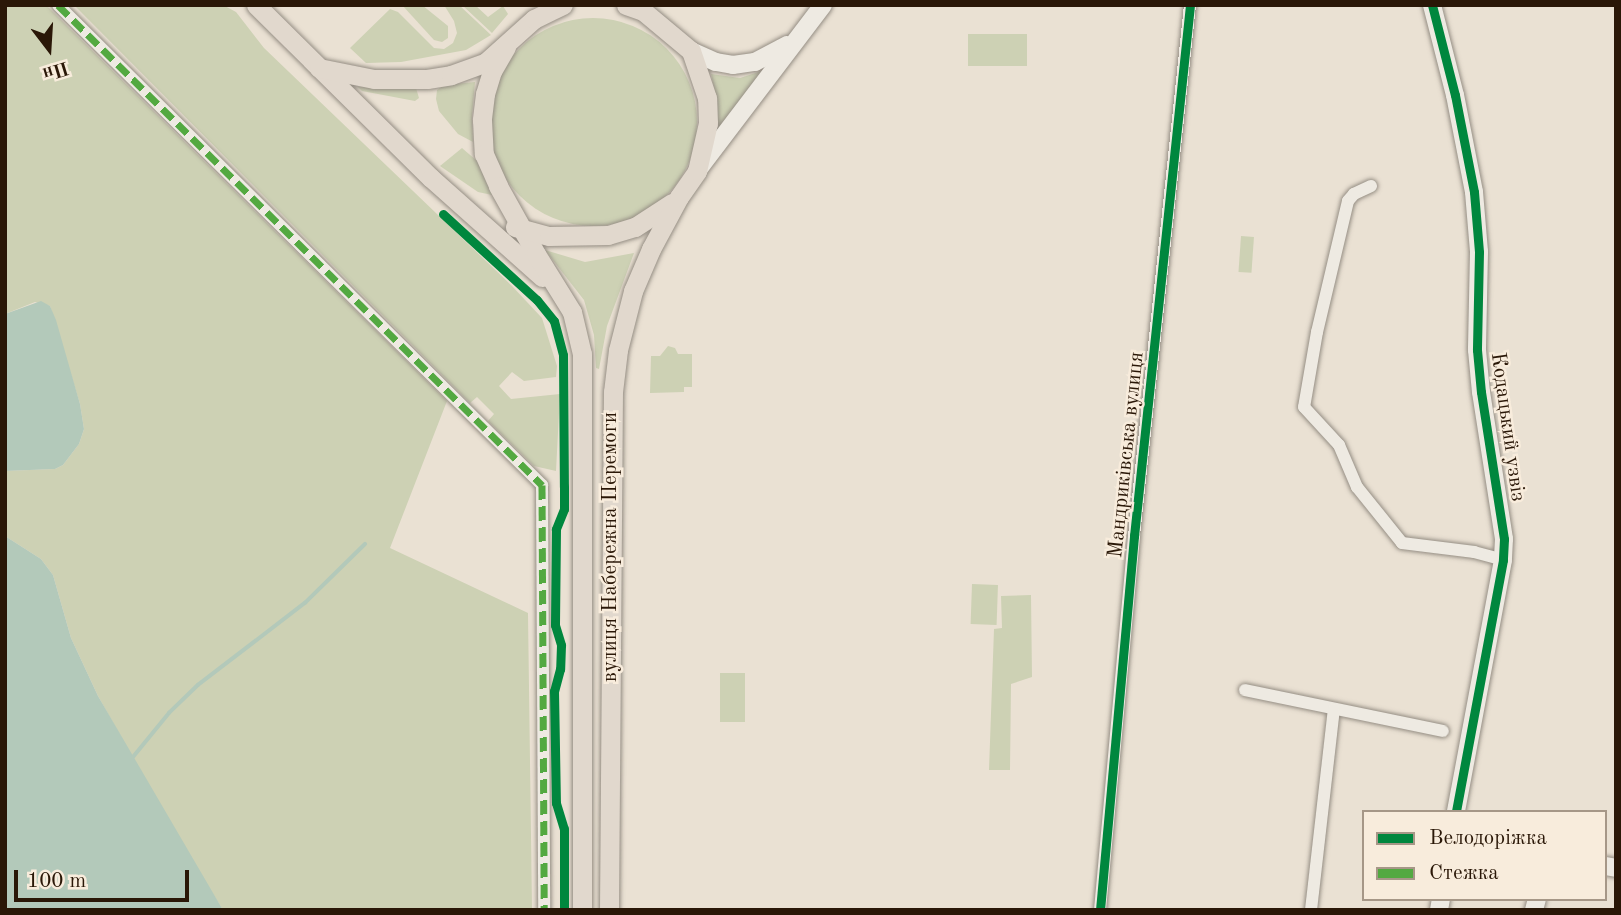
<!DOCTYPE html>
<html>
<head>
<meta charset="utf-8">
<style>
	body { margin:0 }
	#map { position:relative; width:1621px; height:915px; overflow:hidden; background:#eae1d3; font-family:"Old Standard TT",serif }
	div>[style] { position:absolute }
	.green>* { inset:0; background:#cdd1b4; transform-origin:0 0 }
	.round { border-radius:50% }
	.water>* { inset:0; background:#b3c9ba }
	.stream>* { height:3.5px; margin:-1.75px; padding:0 1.75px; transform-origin:1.75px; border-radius:1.75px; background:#b3c9ba }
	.roads { filter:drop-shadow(0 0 2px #958e84) drop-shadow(0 0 2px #958e84) }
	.street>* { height:12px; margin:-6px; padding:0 6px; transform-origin:6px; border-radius:6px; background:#eeeae2 }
	.secondary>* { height:18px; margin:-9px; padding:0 9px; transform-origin:9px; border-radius:9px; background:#eeeae2 }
	.primary>* { height:19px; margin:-9.5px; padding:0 9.5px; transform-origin:9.5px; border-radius:9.5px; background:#e1d8cd }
	.quiet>* { height:7px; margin-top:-3.5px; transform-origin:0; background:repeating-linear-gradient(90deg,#53a941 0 14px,transparent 0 21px) }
	.cycleway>* { height:9px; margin:-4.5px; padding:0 4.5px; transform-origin:4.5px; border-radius:4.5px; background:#00873e }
	span { translate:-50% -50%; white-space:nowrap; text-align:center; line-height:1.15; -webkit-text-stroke:5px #f8ecdc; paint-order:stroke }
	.street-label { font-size:21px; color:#2a1707 }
	.frame { position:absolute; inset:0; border:7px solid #2a1707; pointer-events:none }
	.legend { position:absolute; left:1362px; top:810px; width:245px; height:91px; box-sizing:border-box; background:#f8ecdc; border:2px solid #a69787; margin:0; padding:9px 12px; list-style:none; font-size:21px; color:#2a1707 }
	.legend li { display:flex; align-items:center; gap:14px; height:35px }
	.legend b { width:35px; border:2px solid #a69787 }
	.north { position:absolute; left:14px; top:14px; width:70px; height:70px; -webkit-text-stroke:5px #f8ecdc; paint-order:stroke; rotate:163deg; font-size:19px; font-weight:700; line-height:28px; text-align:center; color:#2a1707 }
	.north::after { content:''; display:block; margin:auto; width:24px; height:32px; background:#2a1707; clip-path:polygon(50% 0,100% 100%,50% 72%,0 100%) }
	.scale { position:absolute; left:14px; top:870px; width:175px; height:32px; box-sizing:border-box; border:4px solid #2a1707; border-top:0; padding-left:9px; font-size:21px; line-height:24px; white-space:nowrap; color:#2a1707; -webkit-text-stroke:5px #f8ecdc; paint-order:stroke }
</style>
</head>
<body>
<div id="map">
	<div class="green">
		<div style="clip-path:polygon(5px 5px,46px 5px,447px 401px,390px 548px,528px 613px,532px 910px,223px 910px,177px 836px,98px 696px,71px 638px,53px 575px,41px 559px,5px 536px,5px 471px,55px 469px,63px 465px,79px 444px,84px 429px,80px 404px,50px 306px,35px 302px,5px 314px)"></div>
		<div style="clip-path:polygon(74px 5px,223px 5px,236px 12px,264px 48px,512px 286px,542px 318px,557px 366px,556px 377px,524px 381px,512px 372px,499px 386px,511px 399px,560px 394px,556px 471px,534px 466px,488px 421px,494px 414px,477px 397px,470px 403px)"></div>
		<div style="clip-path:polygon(402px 5px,422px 5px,448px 26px,448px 38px,442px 42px,434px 40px)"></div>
		<div style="clip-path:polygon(444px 5px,459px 5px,491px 35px,466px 50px,401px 62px,366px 63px,350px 48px,390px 9px,398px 12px,434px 48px,444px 49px,453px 43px,457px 33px,454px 21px)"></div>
		<div style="clip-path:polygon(462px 5px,475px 5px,488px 17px,503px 6px,508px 14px,492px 33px)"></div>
		<div class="round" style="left:489px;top:18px;width:208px;height:208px"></div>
		<div style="left:968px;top:34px;width:59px;height:32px"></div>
		<div style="clip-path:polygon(768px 69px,718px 130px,717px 102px,711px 74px,740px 78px)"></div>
		<div style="clip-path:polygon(475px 82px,472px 116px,473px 142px,458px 134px,439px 111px,436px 99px,437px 90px,444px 85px)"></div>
		<div style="clip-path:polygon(358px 87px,416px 88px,419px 98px,415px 101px,362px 91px)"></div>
		<div style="clip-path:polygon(462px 148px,477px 161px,492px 195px,478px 192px,440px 166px)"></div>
		<div style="left:1241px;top:236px;width:13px;height:36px;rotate:4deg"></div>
		<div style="clip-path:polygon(545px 250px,585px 262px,634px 253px,607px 326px,599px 369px,596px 368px,594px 335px,584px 300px)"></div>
		<div style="clip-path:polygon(668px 346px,675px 348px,678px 354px,692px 354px,692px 387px,684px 387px,684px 392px,650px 393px,651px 356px,660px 356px)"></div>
		<div style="left:972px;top:584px;width:26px;height:40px;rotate:2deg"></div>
		<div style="clip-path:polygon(1031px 595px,1032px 677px,1011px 684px,1010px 770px,989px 770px,994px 629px,1002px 628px,1001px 596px)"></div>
		<div style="left:720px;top:673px;width:25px;height:49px"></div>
	</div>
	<div class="water">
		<div style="clip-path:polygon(41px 301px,50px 306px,56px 320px,80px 404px,84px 429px,79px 444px,63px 465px,55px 469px,5px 471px,5px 314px)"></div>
		<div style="clip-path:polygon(5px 536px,41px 559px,53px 575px,71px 638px,98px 696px,223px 910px,5px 910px)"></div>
	</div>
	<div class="stream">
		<div style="left:133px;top:757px;width:57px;rotate:-50.7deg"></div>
		<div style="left:169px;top:713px;width:40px;rotate:-44deg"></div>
		<div style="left:198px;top:685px;width:135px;rotate:-37.5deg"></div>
		<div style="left:305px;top:603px;width:84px;rotate:-44.5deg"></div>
	</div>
	<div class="roads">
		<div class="street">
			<div style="left:58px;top:5px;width:682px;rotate:44.76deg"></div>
			<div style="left:542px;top:485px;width:425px;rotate:89.7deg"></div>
			<div style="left:1371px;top:186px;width:19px;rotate:155deg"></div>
			<div style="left:1354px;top:194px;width:9px;rotate:131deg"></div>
			<div style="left:1348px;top:201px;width:135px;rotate:103.3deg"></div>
			<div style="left:1317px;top:332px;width:76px;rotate:99.8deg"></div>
			<div style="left:1304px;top:407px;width:52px;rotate:47.4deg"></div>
			<div style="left:1339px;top:445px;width:46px;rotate:66.8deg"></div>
			<div style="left:1357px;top:487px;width:72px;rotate:51.2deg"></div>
			<div style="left:1402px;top:543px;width:73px;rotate:7.1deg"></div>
			<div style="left:1474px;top:552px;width:30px;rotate:15deg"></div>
			<div style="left:1245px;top:690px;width:202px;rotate:11.7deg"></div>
			<div style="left:1100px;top:910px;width:376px;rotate:-84.8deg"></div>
			<div style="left:1134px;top:536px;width:534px;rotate:-83.98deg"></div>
			<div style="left:1311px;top:910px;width:202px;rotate:-83.5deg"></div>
		</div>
		<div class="secondary">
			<div style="left:1432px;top:5px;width:93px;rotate:75.7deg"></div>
			<div style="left:1455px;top:95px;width:99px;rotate:78.9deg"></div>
			<div style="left:1474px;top:192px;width:60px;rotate:85.2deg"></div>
			<div style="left:1479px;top:252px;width:98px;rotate:91.2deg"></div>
			<div style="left:1477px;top:350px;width:42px;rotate:84.6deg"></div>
			<div style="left:1481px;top:392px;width:149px;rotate:81.1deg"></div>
			<div style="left:1504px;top:539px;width:21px;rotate:93deg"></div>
			<div style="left:1503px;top:560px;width:256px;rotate:100.6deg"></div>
			<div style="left:691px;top:51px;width:27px;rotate:24deg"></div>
			<div style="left:716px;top:62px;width:17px;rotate:10deg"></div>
			<div style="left:733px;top:65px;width:22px;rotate:-8deg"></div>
			<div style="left:755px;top:62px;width:36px;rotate:-28deg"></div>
			<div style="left:697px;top:171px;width:208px;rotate:-52.8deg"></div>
			<div style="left:1605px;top:866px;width:11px;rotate:10deg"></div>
			<div style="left:1439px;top:910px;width:11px;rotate:-80deg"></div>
			<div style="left:1534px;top:910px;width:11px;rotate:-75deg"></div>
		</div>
		<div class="primary">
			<div style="left:256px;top:5px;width:246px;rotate:44.7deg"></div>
			<div style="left:431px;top:178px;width:149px;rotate:41.7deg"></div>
			<div style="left:506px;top:47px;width:28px;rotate:120deg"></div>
			<div style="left:492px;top:71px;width:24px;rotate:107deg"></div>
			<div style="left:485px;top:94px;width:26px;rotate:97deg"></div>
			<div style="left:482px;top:120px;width:34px;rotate:87deg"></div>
			<div style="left:484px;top:154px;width:35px;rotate:66deg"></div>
			<div style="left:498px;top:186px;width:78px;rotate:60.8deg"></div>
			<div style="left:536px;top:254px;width:68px;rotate:58.2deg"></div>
			<div style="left:572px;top:312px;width:43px;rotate:76.6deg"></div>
			<div style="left:582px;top:354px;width:556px;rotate:90deg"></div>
			<div style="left:319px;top:68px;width:56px;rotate:11.3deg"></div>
			<div style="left:374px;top:79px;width:53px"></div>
			<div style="left:427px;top:79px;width:24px;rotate:-9deg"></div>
			<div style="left:451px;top:75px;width:37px;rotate:-20deg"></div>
			<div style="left:486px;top:62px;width:64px;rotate:-41.9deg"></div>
			<div style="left:534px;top:19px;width:32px;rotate:-26deg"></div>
			<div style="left:515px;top:227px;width:35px;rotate:15deg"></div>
			<div style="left:549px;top:236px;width:59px;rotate:-1deg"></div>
			<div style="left:608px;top:235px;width:28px;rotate:-17deg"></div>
			<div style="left:635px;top:227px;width:44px;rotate:-33deg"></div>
			<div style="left:609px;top:910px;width:518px;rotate:-89.56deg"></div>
			<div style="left:613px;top:392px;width:42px;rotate:-83.2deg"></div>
			<div style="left:618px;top:350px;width:61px;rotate:-75.7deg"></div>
			<div style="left:633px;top:291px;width:46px;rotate:-66.8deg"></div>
			<div style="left:651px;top:249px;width:59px;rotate:-61.7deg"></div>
			<div style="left:679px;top:197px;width:32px;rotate:-55deg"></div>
			<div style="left:697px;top:171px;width:49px;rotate:-77.1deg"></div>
			<div style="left:708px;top:123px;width:25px;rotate:-92deg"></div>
			<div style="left:707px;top:98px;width:50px;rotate:-108.8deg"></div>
			<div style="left:691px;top:51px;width:62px;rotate:-140.2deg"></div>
			<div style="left:643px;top:11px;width:18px;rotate:-161deg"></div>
		</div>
	</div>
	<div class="quiet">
		<div style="left:58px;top:5px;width:682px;rotate:44.76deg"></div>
		<div style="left:542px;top:485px;width:425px;rotate:89.7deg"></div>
	</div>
	<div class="cycleway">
		<div style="left:1432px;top:5px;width:93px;rotate:75.7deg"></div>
		<div style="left:1455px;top:95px;width:99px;rotate:78.9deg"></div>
		<div style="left:1474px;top:192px;width:60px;rotate:85.2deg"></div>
		<div style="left:1479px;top:252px;width:98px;rotate:91.2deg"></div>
		<div style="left:1477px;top:350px;width:42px;rotate:84.6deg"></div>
		<div style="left:1481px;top:392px;width:149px;rotate:81.1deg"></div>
		<div style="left:1504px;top:539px;width:21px;rotate:93deg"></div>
		<div style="left:1503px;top:560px;width:256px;rotate:100.6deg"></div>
		<div style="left:443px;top:214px;width:127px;rotate:42.5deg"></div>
		<div style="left:537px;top:300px;width:27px;rotate:51deg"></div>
		<div style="left:554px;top:321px;width:35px;rotate:75deg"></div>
		<div style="left:563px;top:355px;width:132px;rotate:89.6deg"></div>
		<div style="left:564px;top:487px;width:22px;rotate:90deg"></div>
		<div style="left:564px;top:509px;width:22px;rotate:112deg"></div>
		<div style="left:556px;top:529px;width:96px;rotate:90.6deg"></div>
		<div style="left:555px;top:625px;width:21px;rotate:73deg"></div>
		<div style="left:561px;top:645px;width:24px;rotate:92deg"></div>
		<div style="left:560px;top:669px;width:23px;rotate:105deg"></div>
		<div style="left:554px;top:691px;width:112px;rotate:89deg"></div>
		<div style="left:556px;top:803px;width:27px;rotate:73deg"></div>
		<div style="left:564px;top:829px;width:81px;rotate:90deg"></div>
		<div style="left:1100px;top:910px;width:376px;rotate:-84.8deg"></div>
		<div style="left:1134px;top:536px;width:534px;rotate:-83.98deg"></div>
	</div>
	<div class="street-label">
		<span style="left:1507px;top:427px;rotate:82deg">Кодацький узвіз</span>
		<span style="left:1127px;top:455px;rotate:-84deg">Мандриківська вулиця</span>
		<span style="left:611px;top:547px;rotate:-90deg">вулиця Набережна Перемоги</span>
	</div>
	<div class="frame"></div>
	<ul class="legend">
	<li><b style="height:9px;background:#00873e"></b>Велодоріжка</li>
	<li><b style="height:9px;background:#53a941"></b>Стежка</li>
	</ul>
	<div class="north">Пн</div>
	<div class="scale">100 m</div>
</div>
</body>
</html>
